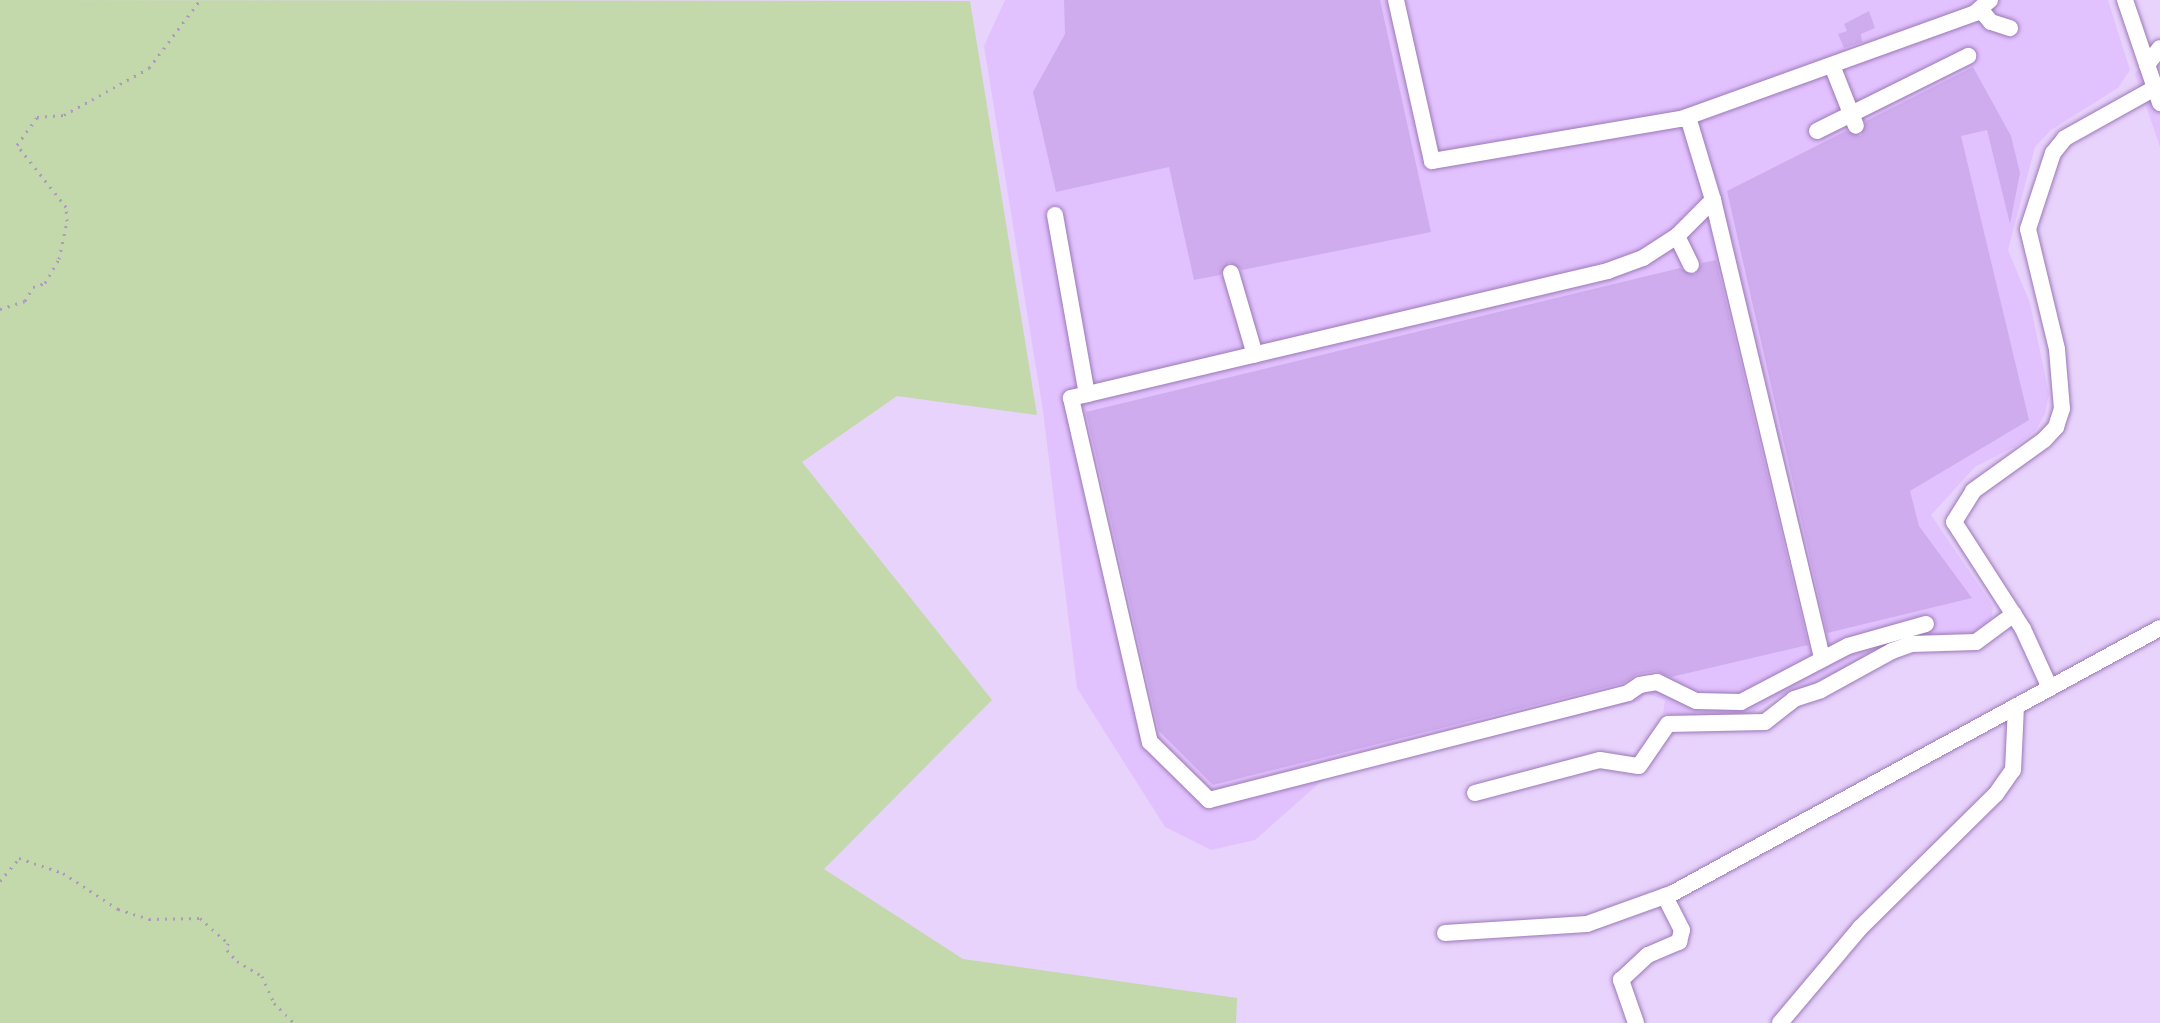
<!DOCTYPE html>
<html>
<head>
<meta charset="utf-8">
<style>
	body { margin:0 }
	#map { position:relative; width:2160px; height:1023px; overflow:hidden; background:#e8d3fc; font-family:Montserrat,sans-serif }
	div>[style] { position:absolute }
	.built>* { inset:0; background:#e2c2fe }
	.green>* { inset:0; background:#c3d9ab }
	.building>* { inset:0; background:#cfacee }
	.path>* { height:3px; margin-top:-1.5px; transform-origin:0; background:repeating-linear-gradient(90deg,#ad9abe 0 2px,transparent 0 8px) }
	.roads { filter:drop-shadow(0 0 2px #9b79b7) drop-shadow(0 0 2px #9b79b7) }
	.minor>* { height:16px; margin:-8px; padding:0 8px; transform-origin:8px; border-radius:8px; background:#fff }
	span { translate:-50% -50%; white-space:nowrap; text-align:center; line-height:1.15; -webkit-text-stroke:6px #e8d3fc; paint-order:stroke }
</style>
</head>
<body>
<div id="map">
	<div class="built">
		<div style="clip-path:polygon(1005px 0,2108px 0,2130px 70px,2118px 88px,2051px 130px,2035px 147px,2008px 250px,2030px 303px,2049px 394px,2045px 414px,2036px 430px,2016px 446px,1975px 467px,1931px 515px,1993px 606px,1992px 618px,1975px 633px,1953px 639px,1905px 638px,1830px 678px,1777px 697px,1746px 717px,1663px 714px,1665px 700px,1645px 693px,1640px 701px,1325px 778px,1255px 840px,1211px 850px,1165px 827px,1077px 688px,1043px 411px,984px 46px)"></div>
		<div style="clip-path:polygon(2160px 41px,2160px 147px,2135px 74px)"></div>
	</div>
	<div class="green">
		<div style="clip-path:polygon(0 0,970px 1px,1037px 415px,897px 396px,802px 462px,992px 700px,824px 869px,963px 959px,1237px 998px,1236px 1023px,0 1023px)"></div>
	</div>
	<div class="building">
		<div style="clip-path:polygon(1064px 0,1380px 0,1431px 232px,1242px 270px,1229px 262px,1220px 275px,1194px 280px,1169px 167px,1056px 192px,1033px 92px,1065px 34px)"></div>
		<div style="clip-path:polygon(1869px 11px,1875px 28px,1861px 34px,1862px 42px,1844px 48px,1838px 34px,1847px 31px,1844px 24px)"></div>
		<div style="clip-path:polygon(1973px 67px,2011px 136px,2020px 173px,2010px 224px,1987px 130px,1961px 136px,2029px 420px,1910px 491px,1919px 526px,1972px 598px,1827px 633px,1727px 191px,1846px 131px,1861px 136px,1866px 121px)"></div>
		<div style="clip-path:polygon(1716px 260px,1808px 645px,1671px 677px,1656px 671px,1638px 674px,1623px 683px,1213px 785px,1159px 731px,1086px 412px,1680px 268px,1695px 275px,1702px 263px)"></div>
	</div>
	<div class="path">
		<div style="left:0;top:309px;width:26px;rotate:-18deg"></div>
		<div style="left:25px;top:301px;width:16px;rotate:-60deg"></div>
		<div style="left:33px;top:287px;width:13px;rotate:-18deg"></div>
		<div style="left:45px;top:283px;width:28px;rotate:-60deg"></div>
		<div style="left:59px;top:259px;width:39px;rotate:-78deg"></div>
		<div style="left:67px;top:221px;width:14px;rotate:-94deg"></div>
		<div style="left:66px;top:207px;width:79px;rotate:-128.3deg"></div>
		<div style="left:17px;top:145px;width:34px;rotate:-54deg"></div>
		<div style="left:37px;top:117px;width:27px;rotate:-4deg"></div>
		<div style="left:64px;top:115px;width:97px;rotate:-28.9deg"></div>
		<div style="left:149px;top:68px;width:85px;rotate:-53.1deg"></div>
		<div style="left:0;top:881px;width:30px;rotate:-50deg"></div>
		<div style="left:19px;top:858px;width:46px;rotate:18.8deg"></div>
		<div style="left:63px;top:873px;width:66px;rotate:33.2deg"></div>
		<div style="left:118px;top:909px;width:33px;rotate:18deg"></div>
		<div style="left:149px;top:919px;width:51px;rotate:-1.1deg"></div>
		<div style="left:200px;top:918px;width:38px;rotate:42deg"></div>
		<div style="left:228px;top:943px;width:7px;rotate:98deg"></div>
		<div style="left:227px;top:950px;width:15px;rotate:48deg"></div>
		<div style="left:237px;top:961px;width:29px;rotate:31deg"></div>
		<div style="left:262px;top:976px;width:30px;rotate:66deg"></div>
		<div style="left:274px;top:1003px;width:28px;rotate:45deg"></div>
	</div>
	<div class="roads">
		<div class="minor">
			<div style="left:1396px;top:0;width:165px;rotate:77.4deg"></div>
			<div style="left:1432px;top:161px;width:253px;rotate:-9.6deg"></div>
			<div style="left:1681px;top:119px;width:313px;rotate:-19.8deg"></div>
			<div style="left:1975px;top:13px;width:20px;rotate:-41deg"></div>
			<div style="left:2125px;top:0;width:109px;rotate:71.2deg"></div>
			<div style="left:1980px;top:9px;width:17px;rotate:50deg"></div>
			<div style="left:1991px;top:22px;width:20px;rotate:18deg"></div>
			<div style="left:2147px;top:65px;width:21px;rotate:-53deg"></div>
			<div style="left:1833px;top:68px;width:62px;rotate:68.4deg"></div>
			<div style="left:1688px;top:117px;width:87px;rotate:73.2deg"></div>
			<div style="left:1713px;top:200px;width:471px;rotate:76.6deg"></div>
			<div style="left:1817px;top:131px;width:169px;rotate:-26.4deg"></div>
			<div style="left:1713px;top:200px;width:51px;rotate:135deg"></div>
			<div style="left:1677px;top:236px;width:40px;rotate:147.1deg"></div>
			<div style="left:1643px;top:258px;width:37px;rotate:160deg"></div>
			<div style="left:1608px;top:271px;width:552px;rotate:166.69deg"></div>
			<div style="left:1071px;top:398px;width:353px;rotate:77.1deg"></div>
			<div style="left:1150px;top:742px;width:83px;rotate:44.5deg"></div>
			<div style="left:1209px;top:800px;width:432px;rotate:-14.3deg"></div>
			<div style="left:1628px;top:693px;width:14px;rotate:-34deg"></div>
			<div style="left:1640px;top:685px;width:17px;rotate:-10deg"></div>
			<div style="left:1657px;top:682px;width:43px;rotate:26deg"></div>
			<div style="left:1696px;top:701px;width:45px;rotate:1.3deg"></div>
			<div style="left:1741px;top:702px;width:121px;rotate:-27.6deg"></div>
			<div style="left:1848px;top:646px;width:81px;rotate:-15.8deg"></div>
			<div style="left:1055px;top:215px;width:182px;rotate:79.9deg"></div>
			<div style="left:1677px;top:236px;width:32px;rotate:64deg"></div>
			<div style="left:1231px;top:273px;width:85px;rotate:73.7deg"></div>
			<div style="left:2050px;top:688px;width:65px;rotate:-114.6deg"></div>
			<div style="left:2023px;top:629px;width:127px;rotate:-122.8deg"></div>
			<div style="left:1954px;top:522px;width:36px;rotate:-58deg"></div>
			<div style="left:1973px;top:491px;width:87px;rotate:-35.7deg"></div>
			<div style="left:2044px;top:440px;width:18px;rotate:-47deg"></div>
			<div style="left:2056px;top:427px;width:19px;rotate:-72deg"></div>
			<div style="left:2062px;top:409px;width:60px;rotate:-94.8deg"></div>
			<div style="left:2057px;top:349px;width:123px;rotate:-103.6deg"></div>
			<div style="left:2028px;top:229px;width:80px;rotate:-71.8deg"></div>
			<div style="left:2053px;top:153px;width:19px;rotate:-51deg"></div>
			<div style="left:2065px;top:138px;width:103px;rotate:-29.1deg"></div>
			<div style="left:1475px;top:793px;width:129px;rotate:-14.8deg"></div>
			<div style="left:1600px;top:760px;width:39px;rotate:9deg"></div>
			<div style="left:1639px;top:766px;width:51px;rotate:-55.4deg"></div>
			<div style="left:1668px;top:724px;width:97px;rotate:-1.2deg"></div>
			<div style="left:1765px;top:722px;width:37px;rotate:-38deg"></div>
			<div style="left:1794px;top:699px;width:28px;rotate:-18deg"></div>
			<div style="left:1821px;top:690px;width:81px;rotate:-28.8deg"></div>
			<div style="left:1892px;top:651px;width:20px;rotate:-20deg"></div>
			<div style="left:1911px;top:644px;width:65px;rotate:-1.8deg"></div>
			<div style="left:1976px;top:642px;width:47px;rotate:-36.4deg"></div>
			<div style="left:1445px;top:933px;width:142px;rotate:-3.6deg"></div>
			<div style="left:1587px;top:924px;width:91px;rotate:-19.8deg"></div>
			<div style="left:1673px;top:893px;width:554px;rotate:-28.55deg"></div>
			<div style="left:1636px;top:1023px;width:46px;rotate:-109.2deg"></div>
			<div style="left:1621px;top:980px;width:37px;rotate:-43deg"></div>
			<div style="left:1648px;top:955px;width:34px;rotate:-23deg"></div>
			<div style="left:1679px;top:942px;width:12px;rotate:-76deg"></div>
			<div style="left:1682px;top:930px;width:38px;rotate:-117deg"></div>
			<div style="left:1780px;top:1023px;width:124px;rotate:-49.9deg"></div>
			<div style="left:1860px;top:928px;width:191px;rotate:-44.6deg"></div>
			<div style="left:1996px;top:794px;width:29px;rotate:-55deg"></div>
			<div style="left:2013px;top:770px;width:64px;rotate:-87.3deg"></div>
		</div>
	</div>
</div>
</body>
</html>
